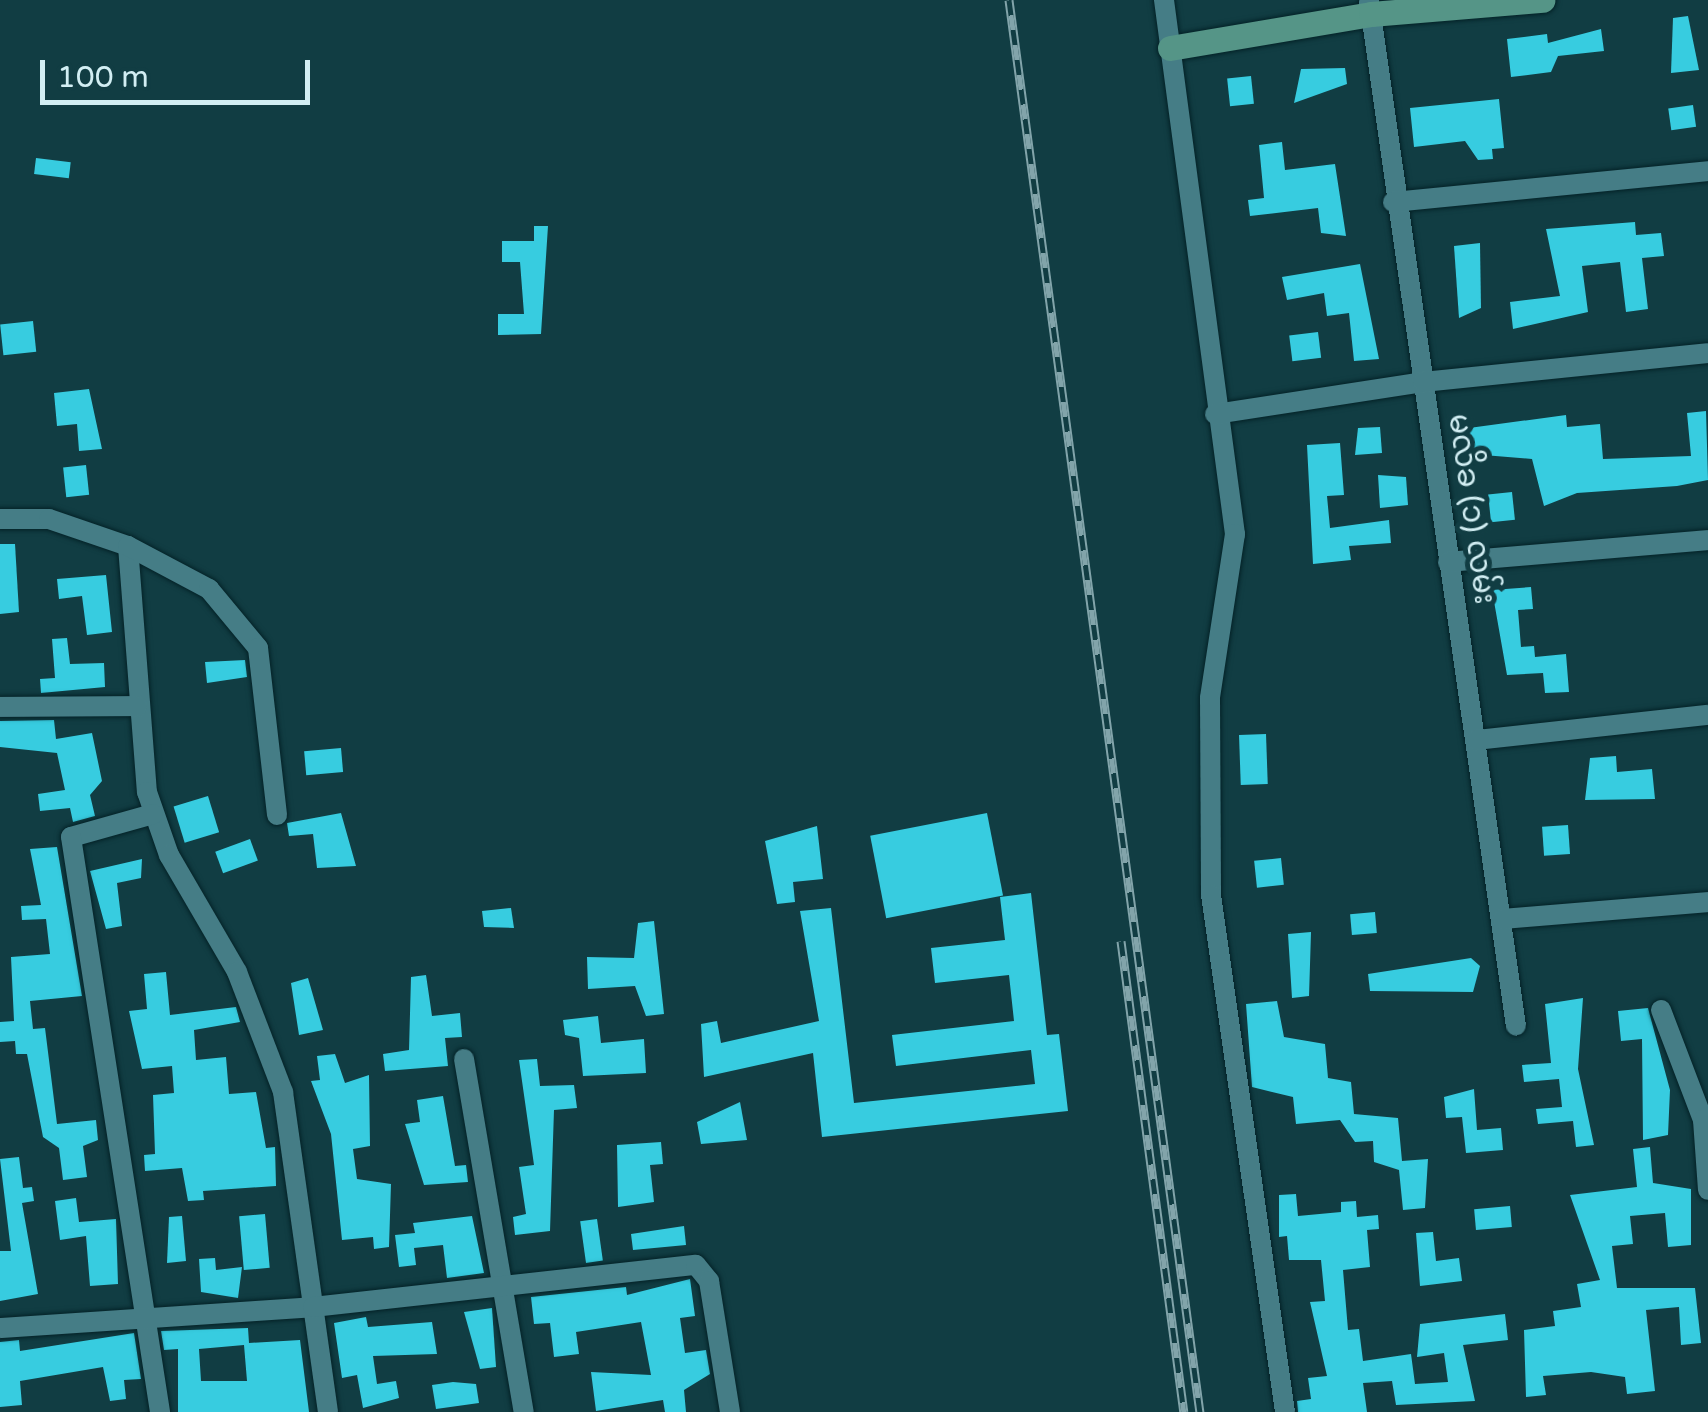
<!DOCTYPE html>
<html>
<head>
<meta charset="utf-8">
<style>
	body { margin:0 }
	#map { position:relative; width:1708px; height:1412px; overflow:hidden; background:#113d43; font-family:"Varela Round","Noto Sans Myanmar",sans-serif }
	div>[style] { position:absolute }
	.building>* { inset:0; background:#37cce0; transform-origin:0 0 }
	.roads { filter:drop-shadow(0 0 2px #042227) drop-shadow(0 0 2px #042227) }
	.street>* { height:20px; margin:-10px; padding:0 10px; transform-origin:10px; border-radius:10px; background:#457d86 }
	.secondary>* { height:25px; margin:-12.5px; padding:0 12.5px; transform-origin:12.5px; border-radius:12.5px; background:#559587 }
	.rail>* { height:9px; margin-top:-4.5px; transform-origin:0; background:repeating-linear-gradient(90deg,#113d43 0 15px,#82a4aa 0 30px); box-sizing:border-box; border-block:2px solid #82a4aa }
	span { translate:-50% -50%; white-space:nowrap; text-align:center; line-height:1.15; -webkit-text-stroke:10px #113d43; paint-order:stroke }
	.street-label { font-size:30px; color:#d2eef3 }
	.scale { position:absolute; left:40px; top:60px; width:270px; height:45px; box-sizing:border-box; border:5px solid #d2eef3; border-top:0; padding-left:12px; font-size:30px; line-height:35px; white-space:nowrap; color:#d2eef3; -webkit-text-stroke:8px #113d43; paint-order:stroke }
</style>
</head>
<body>
<div id="map">
	<div class="building">
		<div style="clip-path:polygon(1688px 16px,1699px 70px,1671px 73px,1673px 18px)"></div>
		<div style="clip-path:polygon(1601px 29px,1604px 51px,1558px 56px,1551px 72px,1511px 77px,1507px 39px,1547px 34px,1548px 43px)"></div>
		<div style="clip-path:polygon(1345px 68px,1347px 84px,1294px 103px,1301px 69px)"></div>
		<div style="left:1251px;top:76px;width:28px;height:24px;rotate:84deg"></div>
		<div style="clip-path:polygon(1499px 99px,1504px 148px,1492px 149px,1493px 159px,1478px 160px,1465px 141px,1414px 147px,1410px 108px)"></div>
		<div style="left:1693px;top:105px;width:22px;height:25px;rotate:82deg"></div>
		<div style="clip-path:polygon(1282px 142px,1285px 170px,1335px 164px,1346px 236px,1321px 233px,1318px 208px,1250px 216px,1248px 200px,1264px 198px,1259px 145px)"></div>
		<div style="left:36px;top:158px;width:35px;height:16px;rotate:7deg"></div>
		<div style="clip-path:polygon(1635px 222px,1636px 235px,1661px 233px,1664px 256px,1642px 258px,1648px 309px,1626px 312px,1620px 262px,1582px 266px,1588px 312px,1513px 329px,1510px 302px,1560px 296px,1546px 229px)"></div>
		<div style="clip-path:polygon(534px 226px,548px 226px,541px 334px,498px 335px,498px 314px,524px 314px,520px 262px,502px 262px,502px 241px,534px 241px)"></div>
		<div style="clip-path:polygon(1480px 243px,1481px 308px,1459px 318px,1454px 246px)"></div>
		<div style="clip-path:polygon(1360px 264px,1379px 359px,1354px 361px,1349px 313px,1327px 316px,1324px 293px,1287px 300px,1282px 277px)"></div>
		<div style="left:33px;top:321px;width:31px;height:33px;rotate:84deg"></div>
		<div style="left:1318px;top:332px;width:26px;height:29px;rotate:83deg"></div>
		<div style="clip-path:polygon(89px 389px,102px 449px,79px 451px,77px 424px,57px 426px,54px 393px)"></div>
		<div style="clip-path:polygon(1706px 411px,1708px 480px,1677px 486px,1577px 493px,1544px 506px,1532px 459px,1471px 454px,1469px 428px,1566px 415px,1567px 427px,1600px 424px,1603px 459px,1691px 456px,1687px 413px)"></div>
		<div style="clip-path:polygon(1380px 427px,1382px 453px,1355px 455px,1358px 428px)"></div>
		<div style="clip-path:polygon(1340px 443px,1344px 495px,1327px 496px,1330px 528px,1389px 520px,1391px 543px,1349px 546px,1351px 560px,1313px 564px,1307px 445px)"></div>
		<div style="left:86px;top:465px;width:30px;height:23px;rotate:84deg"></div>
		<div style="clip-path:polygon(1378px 475px,1406px 477px,1408px 505px,1380px 508px)"></div>
		<div style="left:1512px;top:492px;width:28px;height:24px;rotate:84deg"></div>
		<div style="clip-path:polygon(0 544px,15px 544px,19px 612px,0 614px)"></div>
		<div style="clip-path:polygon(106px 575px,112px 632px,87px 635px,82px 596px,59px 599px,57px 579px)"></div>
		<div style="clip-path:polygon(1531px 587px,1533px 609px,1518px 610px,1521px 647px,1534px 646px,1535px 657px,1566px 654px,1569px 692px,1545px 693px,1543px 673px,1507px 675px,1492px 590px)"></div>
		<div style="clip-path:polygon(67px 638px,70px 664px,104px 663px,105px 687px,41px 693px,40px 679px,55px 678px,52px 639px)"></div>
		<div style="clip-path:polygon(245px 660px,247px 677px,207px 683px,205px 662px)"></div>
		<div style="clip-path:polygon(54px 720px,56px 739px,92px 733px,102px 781px,90px 795px,95px 816px,73px 822px,70px 808px,40px 811px,38px 794px,65px 790px,57px 753px,0 747px,0 721px)"></div>
		<div style="left:1266px;top:734px;width:50px;height:27px;rotate:88deg"></div>
		<div style="left:341px;top:748px;width:24px;height:37px;rotate:85deg"></div>
		<div style="clip-path:polygon(1616px 756px,1617px 772px,1652px 769px,1655px 799px,1585px 800px,1590px 758px)"></div>
		<div style="left:208px;top:796px;width:38px;height:36px;rotate:73deg"></div>
		<div style="clip-path:polygon(341px 813px,356px 866px,317px 868px,313px 834px,289px 836px,287px 823px)"></div>
		<div style="left:987px;top:813px;width:84px;height:119px;rotate:79deg"></div>
		<div style="left:1568px;top:825px;width:29px;height:26px;rotate:86deg"></div>
		<div style="clip-path:polygon(817px 826px,823px 879px,793px 882px,795px 902px,777px 904px,765px 841px)"></div>
		<div style="left:250px;top:839px;width:23px;height:37px;rotate:70deg"></div>
		<div style="clip-path:polygon(57px 847px,82px 996px,30px 1001px,33px 1029px,45px 1028px,57px 1124px,96px 1120px,98px 1140px,83px 1146px,87px 1177px,63px 1180px,59px 1148px,43px 1137px,27px 1054px,16px 1054px,15px 1041px,0 1042px,0 1022px,14px 1021px,11px 957px,50px 954px,46px 919px,22px 920px,21px 906px,41px 905px,30px 849px)"></div>
		<div style="left:1281px;top:858px;width:27px;height:27px;rotate:84deg"></div>
		<div style="clip-path:polygon(142px 859px,141px 878px,117px 883px,122px 926px,106px 929px,90px 871px)"></div>
		<div style="clip-path:polygon(1031px 893px,1047px 1035px,1059px 1034px,1068px 1111px,822px 1137px,813px 1053px,704px 1077px,701px 1024px,717px 1021px,721px 1043px,819px 1021px,800px 911px,831px 908px,854px 1103px,1035px 1084px,1031px 1050px,896px 1066px,892px 1035px,1014px 1021px,1009px 975px,935px 983px,931px 948px,1005px 940px,1000px 897px)"></div>
		<div style="clip-path:polygon(511px 908px,514px 928px,484px 927px,482px 911px)"></div>
		<div style="left:1375px;top:912px;width:21px;height:25px;rotate:85deg"></div>
		<div style="clip-path:polygon(654px 921px,664px 1014px,646px 1016px,635px 986px,588px 989px,587px 957px,634px 958px,638px 923px)"></div>
		<div style="clip-path:polygon(1311px 932px,1309px 996px,1292px 998px,1288px 934px)"></div>
		<div style="clip-path:polygon(1471px 958px,1480px 966px,1473px 992px,1370px 991px,1368px 974px)"></div>
		<div style="clip-path:polygon(166px 972px,170px 1015px,236px 1007px,240px 1022px,194px 1030px,196px 1060px,226px 1057px,229px 1094px,256px 1092px,266px 1148px,275px 1147px,276px 1186px,203px 1191px,204px 1200px,188px 1201px,182px 1168px,145px 1171px,144px 1155px,155px 1154px,153px 1095px,174px 1093px,172px 1066px,142px 1069px,129px 1011px,147px 1009px,144px 974px)"></div>
		<div style="clip-path:polygon(426px 975px,432px 1016px,460px 1013px,462px 1037px,445px 1038px,448px 1066px,385px 1071px,383px 1054px,409px 1050px,411px 977px)"></div>
		<div style="clip-path:polygon(308px 978px,323px 1030px,299px 1035px,291px 983px)"></div>
		<div style="clip-path:polygon(1583px 998px,1578px 1069px,1594px 1145px,1576px 1147px,1573px 1121px,1538px 1124px,1536px 1109px,1562px 1107px,1559px 1079px,1524px 1082px,1522px 1065px,1551px 1063px,1545px 1004px)"></div>
		<div style="clip-path:polygon(1277px 1001px,1284px 1037px,1325px 1044px,1328px 1078px,1351px 1082px,1354px 1114px,1398px 1118px,1402px 1161px,1428px 1159px,1425px 1208px,1403px 1210px,1399px 1170px,1374px 1162px,1373px 1141px,1355px 1142px,1340px 1120px,1296px 1124px,1293px 1097px,1252px 1087px,1246px 1004px)"></div>
		<div style="clip-path:polygon(1648px 1008px,1670px 1090px,1668px 1135px,1643px 1140px,1642px 1039px,1621px 1041px,1618px 1011px)"></div>
		<div style="clip-path:polygon(598px 1016px,601px 1043px,644px 1039px,646px 1073px,583px 1076px,579px 1038px,565px 1035px,563px 1020px)"></div>
		<div style="clip-path:polygon(335px 1054px,345px 1083px,369px 1075px,370px 1146px,353px 1149px,357px 1179px,391px 1184px,389px 1247px,374px 1249px,373px 1237px,342px 1240px,331px 1134px,311px 1081px,320px 1080px,317px 1056px)"></div>
		<div style="clip-path:polygon(537px 1059px,540px 1086px,574px 1085px,577px 1108px,554px 1110px,550px 1231px,515px 1235px,513px 1217px,526px 1214px,519px 1167px,534px 1165px,519px 1060px)"></div>
		<div style="clip-path:polygon(1474px 1089px,1477px 1130px,1501px 1128px,1503px 1150px,1466px 1153px,1462px 1117px,1446px 1118px,1444px 1097px)"></div>
		<div style="clip-path:polygon(443px 1096px,455px 1166px,466px 1165px,468px 1182px,424px 1185px,405px 1124px,420px 1122px,417px 1100px)"></div>
		<div style="clip-path:polygon(740px 1102px,747px 1140px,701px 1144px,697px 1122px)"></div>
		<div style="clip-path:polygon(661px 1142px,663px 1164px,650px 1165px,654px 1202px,618px 1207px,617px 1145px)"></div>
		<div style="clip-path:polygon(1650px 1147px,1653px 1183px,1691px 1189px,1691px 1245px,1668px 1247px,1665px 1213px,1630px 1216px,1633px 1244px,1612px 1246px,1617px 1288px,1695px 1288px,1701px 1343px,1681px 1345px,1679px 1307px,1646px 1310px,1655px 1391px,1627px 1394px,1625px 1377px,1591px 1372px,1543px 1376px,1546px 1395px,1526px 1397px,1524px 1330px,1555px 1326px,1553px 1311px,1581px 1307px,1577px 1284px,1600px 1280px,1570px 1195px,1637px 1187px,1633px 1149px)"></div>
		<div style="clip-path:polygon(19px 1157px,23px 1188px,32px 1187px,34px 1201px,22px 1203px,38px 1294px,0 1301px,0 1251px,11px 1251px,0 1159px)"></div>
		<div style="clip-path:polygon(1296px 1194px,1298px 1216px,1341px 1212px,1341px 1202px,1356px 1201px,1357px 1217px,1378px 1215px,1379px 1229px,1367px 1230px,1370px 1267px,1343px 1270px,1348px 1330px,1359px 1329px,1363px 1361px,1411px 1354px,1415px 1384px,1448px 1382px,1444px 1353px,1417px 1357px,1420px 1324px,1505px 1314px,1508px 1340px,1463px 1345px,1475px 1401px,1396px 1405px,1392px 1381px,1363px 1383px,1367px 1412px,1298px 1412px,1297px 1401px,1311px 1399px,1308px 1378px,1327px 1376px,1310px 1302px,1325px 1301px,1321px 1260px,1289px 1260px,1287px 1236px,1279px 1237px,1279px 1195px)"></div>
		<div style="clip-path:polygon(76px 1198px,79px 1222px,116px 1219px,118px 1284px,90px 1286px,86px 1236px,60px 1240px,55px 1201px)"></div>
		<div style="left:1510px;top:1206px;width:21px;height:36px;rotate:85deg"></div>
		<div style="left:265px;top:1214px;width:54px;height:26px;rotate:85deg"></div>
		<div style="clip-path:polygon(182px 1216px,186px 1261px,167px 1263px,169px 1217px)"></div>
		<div style="clip-path:polygon(472px 1216px,484px 1273px,447px 1278px,443px 1245px,414px 1248px,416px 1265px,399px 1267px,395px 1235px,415px 1233px,413px 1223px)"></div>
		<div style="left:597px;top:1219px;width:42px;height:17px;rotate:82deg"></div>
		<div style="clip-path:polygon(684px 1226px,686px 1245px,633px 1250px,631px 1234px)"></div>
		<div style="clip-path:polygon(1433px 1232px,1436px 1261px,1459px 1258px,1462px 1281px,1420px 1286px,1416px 1233px)"></div>
		<div style="clip-path:polygon(215px 1258px,216px 1270px,242px 1267px,238px 1298px,201px 1292px,199px 1259px)"></div>
		<div style="clip-path:polygon(690px 1279px,695px 1316px,680px 1318px,685px 1353px,706px 1350px,710px 1374px,684px 1390px,686px 1412px,665px 1412px,663px 1400px,596px 1411px,591px 1372px,651px 1375px,641px 1322px,576px 1332px,579px 1354px,554px 1357px,550px 1323px,534px 1324px,531px 1297px,626px 1287px,627px 1295px)"></div>
		<div style="clip-path:polygon(492px 1308px,496px 1367px,480px 1369px,464px 1312px)"></div>
		<div style="clip-path:polygon(366px 1317px,368px 1327px,432px 1322px,437px 1354px,373px 1356px,377px 1384px,396px 1381px,399px 1398px,363px 1408px,357px 1375px,342px 1378px,334px 1323px)"></div>
		<div style="clip-path:polygon(evenodd,248px 1328px,249px 1343px,300px 1340px,309px 1412px,178px 1412px,178px 1349px,164px 1350px,161px 1331px,248px 1328px,244px 1345px,247px 1381px,201px 1381px,199px 1349px,244px 1345px)"></div>
		<div style="clip-path:polygon(134px 1333px,141px 1379px,124px 1380px,126px 1399px,110px 1401px,103px 1367px,20px 1381px,22px 1405px,0 1407px,0 1342px,19px 1340px,20px 1351px)"></div>
		<div style="clip-path:polygon(453px 1382px,476px 1384px,479px 1403px,436px 1409px,432px 1385px)"></div>
	</div>
	<div class="roads">
		<div class="street">
			<div style="left:1164px;top:0;width:539px;rotate:82.43deg"></div>
			<div style="left:1235px;top:534px;width:166px;rotate:98.7deg"></div>
			<div style="left:1210px;top:698px;width:197px;rotate:89.7deg"></div>
			<div style="left:1211px;top:895px;width:522px;rotate:81.85deg"></div>
			<div style="left:1369px;top:0;width:1036px;rotate:81.85deg"></div>
			<div style="left:1393px;top:202px;width:317px;rotate:-5.6deg"></div>
			<div style="left:1215px;top:414px;width:210px;rotate:-8.7deg"></div>
			<div style="left:1423px;top:382px;width:286px;rotate:-5.8deg"></div>
			<div style="left:0;top:519px;width:49px"></div>
			<div style="left:49px;top:519px;width:83px;rotate:18.9deg"></div>
			<div style="left:128px;top:546px;width:247px;rotate:85.6deg"></div>
			<div style="left:147px;top:792px;width:67px;rotate:70.8deg"></div>
			<div style="left:169px;top:855px;width:135px;rotate:59.8deg"></div>
			<div style="left:237px;top:972px;width:129px;rotate:69deg"></div>
			<div style="left:283px;top:1092px;width:323px;rotate:82deg"></div>
			<div style="left:128px;top:546px;width:92px;rotate:28deg"></div>
			<div style="left:209px;top:589px;width:77px;rotate:50.3deg"></div>
			<div style="left:258px;top:648px;width:168px;rotate:83.5deg"></div>
			<div style="left:1448px;top:562px;width:261px;rotate:-4.8deg"></div>
			<div style="left:0;top:707px;width:137px;rotate:-0.4deg"></div>
			<div style="left:1476px;top:740px;width:233px;rotate:-6.2deg"></div>
			<div style="left:153px;top:814px;width:85px;rotate:164.3deg"></div>
			<div style="left:71px;top:837px;width:582px;rotate:81.2deg"></div>
			<div style="left:1503px;top:919px;width:206px;rotate:-4.7deg"></div>
			<div style="left:1661px;top:1010px;width:118px;rotate:69.1deg"></div>
			<div style="left:1703px;top:1120px;width:70px;rotate:85.9deg"></div>
			<div style="left:464px;top:1059px;width:358px;rotate:80.4deg"></div>
			<div style="left:0;top:1328px;width:314px;rotate:-3.8deg"></div>
			<div style="left:313px;top:1307px;width:385px;rotate:-6.3deg"></div>
			<div style="left:696px;top:1265px;width:21px;rotate:51deg"></div>
			<div style="left:709px;top:1281px;width:133px;rotate:80.9deg"></div>
		</div>
		<div class="secondary">
			<div style="left:1170px;top:48px;width:204px;rotate:-9.6deg"></div>
			<div style="left:1371px;top:14px;width:172px;rotate:-4.7deg"></div>
		</div>
	</div>
	<div class="rail">
		<div style="left:1009px;top:0;width:1425px;rotate:82.3deg"></div>
		<div style="left:1121px;top:941px;width:475px;rotate:82.4deg"></div>
	</div>
	<div class="street-label">
		<span style="left:1471px;top:509px;rotate:82deg">မလိခ (၁) လမ်း</span>
	</div>
	<div class="scale">100 m</div>
</div>
</body>
</html>
